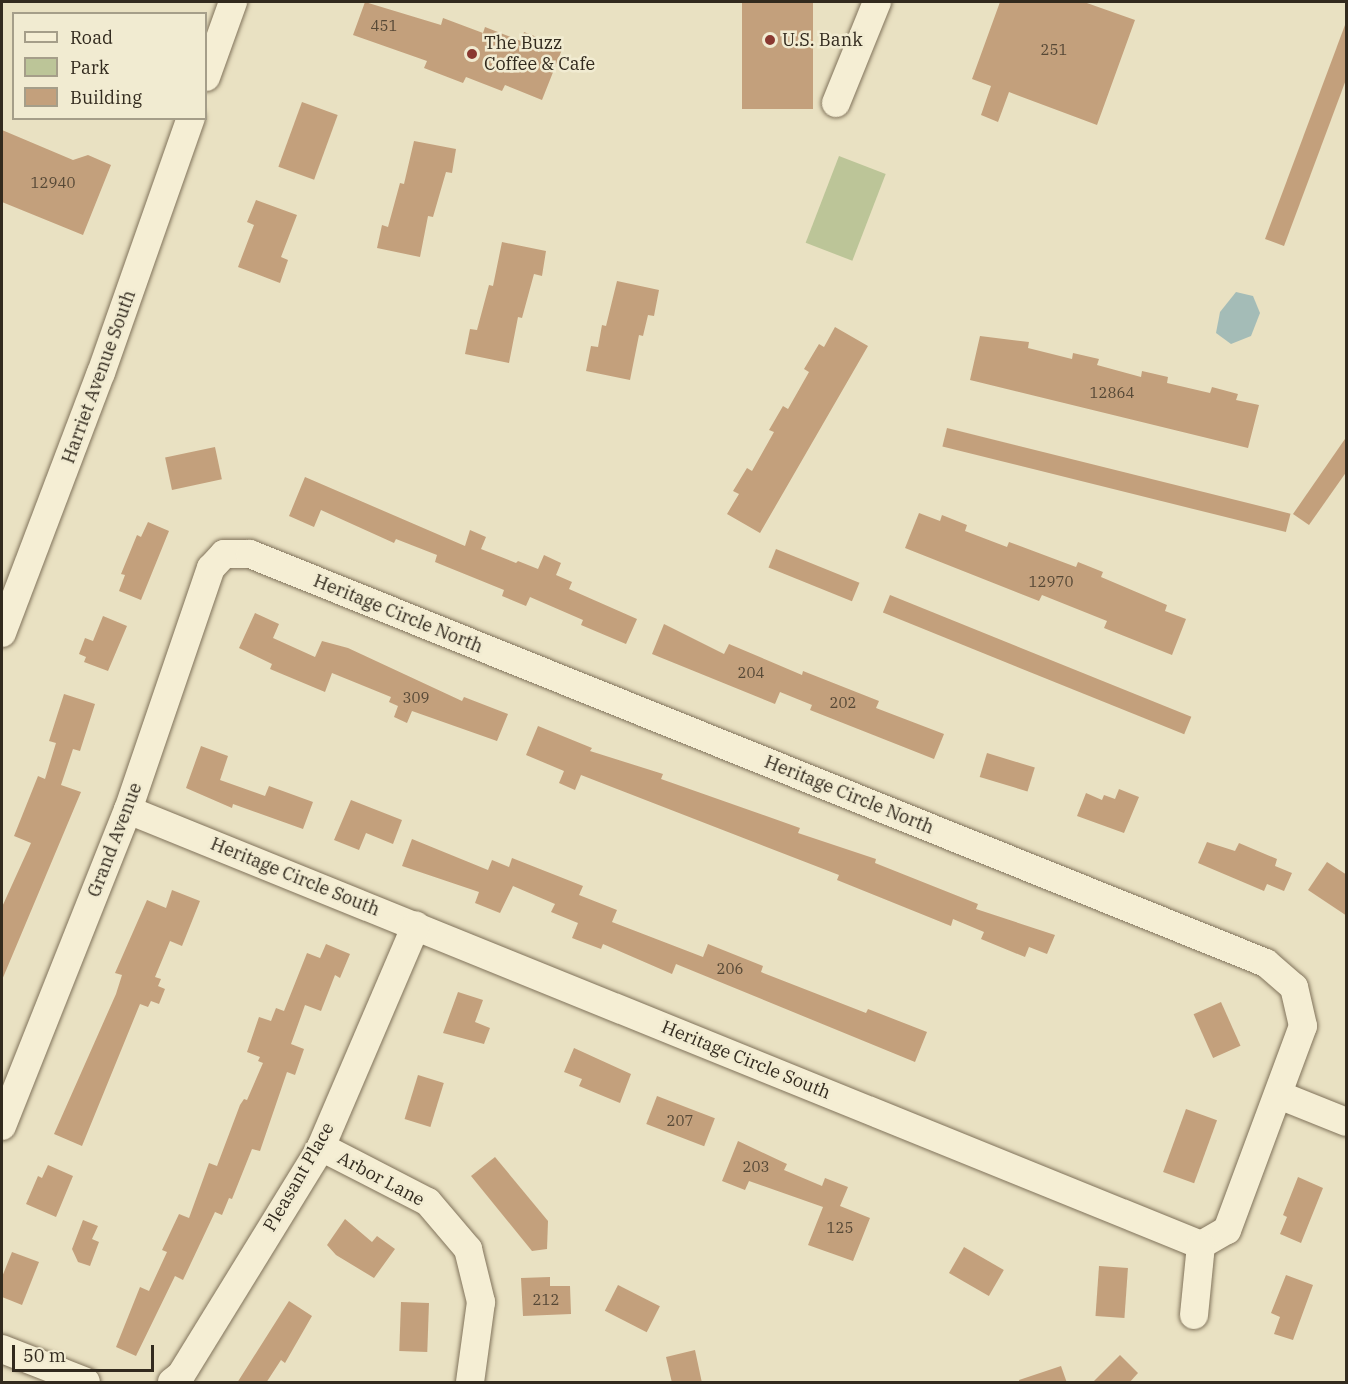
<!DOCTYPE html>
<html>
<head>
<meta charset="utf-8">
<style>
	body { margin:0 }
	#map { position:relative; width:1348px; height:1384px; overflow:hidden; background:#e9e1c2; font-family:"IBM Plex Serif",serif }
	div>[style] { position:absolute }
	.green>* { inset:0; background:#bcc598; transform-origin:0 0 }
	.water>* { inset:0; background:#a4bcb7 }
	.building>* { inset:0; background:#c3a07c; transform-origin:0 0 }
	.roads { filter:drop-shadow(0 0 2px #81735b) drop-shadow(0 0 2px #81735b) }
	.minor>* { height:28px; margin:-14px; padding:0 14px; transform-origin:14px; border-radius:14px; background:#f5eed4 }
	.dots>* { width:16px; height:16px; translate:-50% -50%; box-sizing:border-box; border:3px solid #f1ebd1; border-radius:50% }
	span { translate:-50% -50%; white-space:nowrap; text-align:center; line-height:1.15; -webkit-text-stroke:5px #f1ebd1; paint-order:stroke }
	.number-label { font-size:15px; color:#564836 }
	.number-label span { -webkit-text-stroke-width:0 }
	.poi-label { font-size:18px; color:#322a1e }
	.left { translate:0 -50%; text-align:left }
	.street-label { font-size:18px; color:#322a1e }
	.frame { position:absolute; inset:0; border:3px solid #322a1e; pointer-events:none }
	.legend { position:absolute; left:12px; top:12px; width:195px; height:108px; box-sizing:border-box; background:#f1ebd1; border:2px solid #a59e89; margin:0; padding:8px 10px; list-style:none; font-size:18px; color:#322a1e }
	.legend li { display:flex; align-items:center; gap:12px; height:30px }
	.legend b { width:30px; border:2px solid #a59e89 }
	.scale { position:absolute; left:12px; top:1345px; width:142px; height:27px; box-sizing:border-box; border:3px solid #322a1e; border-top:0; padding-left:8px; font-size:18px; line-height:21px; white-space:nowrap; color:#322a1e; -webkit-text-stroke:4px #f1ebd1; paint-order:stroke }
</style>
</head>
<body>
<div id="map">
	<div class="green">
		<div style="left:839px;top:156px;width:50px;height:93px;rotate:21deg"></div>
	</div>
	<div class="water">
		<div style="clip-path:polygon(1236px 292px,1253px 296px,1260px 313px,1251px 336px,1231px 344px,1216px 333px,1220px 312px)"></div>
	</div>
	<div class="building">
		<div style="clip-path:polygon(365px 2px,441px 25px,443px 18px,483px 33px,485px 27px,521px 41px,524px 32px,563px 47px,542px 100px,505px 85px,502px 91px,466px 77px,463px 83px,424px 68px,427px 61px,353px 35px)"></div>
		<div style="left:742px;top:2px;width:71px;height:107px"></div>
		<div style="clip-path:polygon(1000px 2px,1084px 2px,1135px 20px,1097px 125px,1009px 92px,998px 122px,981px 115px,991px 86px,972px 79px)"></div>
		<div style="clip-path:polygon(1345px 25px,1347px 77px,1284px 246px,1265px 239px)"></div>
		<div style="left:302px;top:102px;width:38px;height:69px;rotate:20deg"></div>
		<div style="clip-path:polygon(2px 130px,73px 160px,88px 155px,111px 165px,83px 235px,2px 202px)"></div>
		<div style="clip-path:polygon(414px 141px,456px 149px,452px 173px,446px 172px,433px 217px,428px 216px,420px 257px,377px 248px,382px 225px,388px 227px,400px 183px,404px 184px)"></div>
		<div style="clip-path:polygon(256px 200px,297px 215px,281px 257px,288px 260px,280px 283px,238px 267px,254px 225px,247px 222px)"></div>
		<div style="clip-path:polygon(502px 242px,546px 251px,542px 276px,534px 274px,522px 318px,518px 317px,509px 363px,465px 354px,470px 329px,477px 330px,489px 285px,493px 286px)"></div>
		<div style="clip-path:polygon(617px 281px,659px 290px,654px 316px,648px 315px,643px 336px,639px 335px,630px 380px,586px 371px,591px 346px,598px 347px,602px 325px,606px 326px)"></div>
		<div style="clip-path:polygon(835px 327px,868px 346px,760px 533px,727px 514px,739px 494px,733px 491px,747px 468px,752px 471px,774px 432px,769px 430px,783px 406px,788px 409px,809px 372px,804px 369px,819px 344px,824px 347px)"></div>
		<div style="clip-path:polygon(980px 336px,1029px 342px,1028px 348px,1072px 359px,1073px 353px,1099px 359px,1097px 365px,1141px 377px,1142px 371px,1168px 377px,1167px 383px,1210px 393px,1212px 387px,1238px 394px,1236px 400px,1259px 405px,1248px 448px,970px 380px)"></div>
		<div style="left:947px;top:428px;width:354px;height:19px;rotate:14deg"></div>
		<div style="clip-path:polygon(1347px 436px,1347px 471px,1309px 525px,1293px 514px)"></div>
		<div style="left:215px;top:447px;width:33px;height:51px;rotate:78deg"></div>
		<div style="clip-path:polygon(305px 477px,465px 546px,470px 530px,486px 537px,481px 549px,516px 563px,518px 561px,538px 569px,544px 555px,561px 563px,556px 575px,572px 582px,569px 589px,637px 619px,626px 644px,581px 625px,583px 620px,530px 597px,526px 606px,502px 596px,504px 590px,435px 562px,437px 555px,396px 539px,394px 543px,321px 510px,314px 527px,289px 516px)"></div>
		<div style="clip-path:polygon(919px 513px,940px 521px,942px 515px,967px 525px,965px 531px,1007px 547px,1009px 542px,1076px 567px,1078px 562px,1103px 572px,1101px 577px,1167px 605px,1165px 611px,1186px 619px,1172px 655px,1104px 628px,1107px 621px,1042px 595px,1039px 601px,905px 548px)"></div>
		<div style="clip-path:polygon(148px 522px,169px 531px,141px 600px,119px 591px,125px 575px,121px 574px,137px 535px,141px 537px)"></div>
		<div style="left:776px;top:549px;width:90px;height:20px;rotate:22deg"></div>
		<div style="left:890px;top:595px;width:325px;height:19px;rotate:22deg"></div>
		<div style="clip-path:polygon(255px 613px,279px 624px,273px 638px,315px 657px,322px 641px,348px 648px,462px 701px,464px 697px,508px 714px,497px 741px,412px 711px,407px 723px,394px 717px,398px 706px,389px 702px,391px 697px,332px 673px,325px 692px,270px 669px,272px 664px,239px 648px)"></div>
		<div style="clip-path:polygon(103px 616px,127px 626px,108px 671px,84px 662px,86px 657px,79px 654px,85px 638px,93px 641px)"></div>
		<div style="clip-path:polygon(664px 624px,724px 654px,729px 644px,802px 675px,803px 671px,879px 701px,876px 708px,944px 734px,934px 759px,810px 710px,812px 705px,780px 692px,775px 704px,652px 654px)"></div>
		<div style="clip-path:polygon(64px 694px,95px 704px,80px 751px,73px 749px,61px 785px,81px 792px,2px 980px,2px 907px,31px 843px,14px 836px,38px 776px,45px 779px,56px 743px,49px 741px)"></div>
		<div style="clip-path:polygon(538px 726px,592px 748px,590px 751px,663px 774px,661px 779px,800px 828px,798px 833px,876px 859px,875px 863px,978px 904px,976px 909px,1055px 935px,1047px 954px,1029px 947px,1025px 957px,981px 939px,984px 932px,953px 919px,951px 926px,837px 880px,839px 875px,581px 775px,575px 790px,559px 783px,564px 771px,526px 755px)"></div>
		<div style="clip-path:polygon(201px 746px,228px 756px,220px 780px,265px 796px,269px 786px,313px 802px,303px 829px,233px 804px,232px 808px,186px 788px)"></div>
		<div style="left:987px;top:753px;width:50px;height:25px;rotate:17deg"></div>
		<div style="clip-path:polygon(1119px 789px,1139px 797px,1124px 833px,1077px 816px,1086px 793px,1102px 800px,1104px 795px,1115px 799px)"></div>
		<div style="clip-path:polygon(351px 800px,402px 820px,393px 844px,366px 833px,359px 850px,334px 840px)"></div>
		<div style="clip-path:polygon(412px 839px,488px 870px,492px 860px,509px 867px,512px 858px,583px 886px,579px 895px,617px 910px,612px 922px,703px 957px,708px 944px,763px 966px,761px 972px,866px 1013px,868px 1009px,927px 1032px,915px 1062px,676px 964px,672px 974px,603px 944px,601px 949px,572px 938px,578px 923px,551px 912px,555px 904px,513px 886px,500px 913px,475px 903px,479px 892px,402px 866px)"></div>
		<div style="clip-path:polygon(1207px 842px,1235px 851px,1239px 843px,1277px 859px,1275px 866px,1292px 873px,1284px 891px,1267px 884px,1264px 891px,1198px 863px)"></div>
		<div style="clip-path:polygon(1327px 862px,1347px 875px,1347px 916px,1308px 890px)"></div>
		<div style="clip-path:polygon(172px 890px,200px 901px,182px 946px,170px 941px,155px 977px,161px 979px,158px 986px,165px 989px,159px 1004px,151px 1001px,148px 1007px,140px 1004px,82px 1146px,54px 1134px,116px 994px,122px 975px,115px 973px,147px 900px,166px 908px)"></div>
		<div style="clip-path:polygon(326px 944px,350px 954px,340px 978px,335px 975px,321px 1011px,305px 1005px,291px 1044px,304px 1049px,295px 1075px,287px 1072px,260px 1151px,252px 1149px,232px 1199px,229px 1198px,222px 1215px,215px 1212px,183px 1280px,175px 1276px,136px 1356px,116px 1347px,140px 1287px,149px 1291px,167px 1252px,162px 1250px,179px 1214px,189px 1218px,209px 1163px,217px 1166px,240px 1105px,244px 1099px,247px 1100px,263px 1063px,258px 1061px,260px 1057px,247px 1052px,259px 1017px,271px 1021px,276px 1008px,284px 1011px,307px 953px,320px 958px)"></div>
		<div style="clip-path:polygon(458px 992px,483px 1000px,475px 1022px,490px 1028px,484px 1044px,443px 1033px)"></div>
		<div style="left:1221px;top:1002px;width:48px;height:30px;rotate:66deg"></div>
		<div style="clip-path:polygon(574px 1048px,631px 1074px,620px 1103px,579px 1086px,582px 1079px,564px 1072px)"></div>
		<div style="left:418px;top:1075px;width:27px;height:46px;rotate:17deg"></div>
		<div style="left:657px;top:1096px;width:62px;height:30px;rotate:21deg"></div>
		<div style="left:1186px;top:1109px;width:33px;height:67px;rotate:20deg"></div>
		<div style="clip-path:polygon(738px 1141px,787px 1164px,784px 1170px,822px 1186px,825px 1178px,848px 1187px,840px 1206px,870px 1218px,853px 1261px,808px 1245px,823px 1207px,749px 1181px,745px 1190px,722px 1181px)"></div>
		<div style="clip-path:polygon(495px 1157px,548px 1221px,547px 1249px,532px 1251px,471px 1176px)"></div>
		<div style="clip-path:polygon(48px 1165px,73px 1176px,56px 1217px,26px 1204px,38px 1176px,42px 1178px)"></div>
		<div style="clip-path:polygon(1298px 1177px,1323px 1188px,1301px 1243px,1280px 1234px,1287px 1217px,1283px 1215px)"></div>
		<div style="clip-path:polygon(345px 1219px,372px 1242px,377px 1236px,395px 1249px,374px 1278px,336px 1255px,327px 1245px)"></div>
		<div style="clip-path:polygon(83px 1220px,98px 1226px,92px 1239px,99px 1242px,90px 1266px,78px 1262px,72px 1249px)"></div>
		<div style="left:964px;top:1247px;width:46px;height:30px;rotate:30deg"></div>
		<div style="clip-path:polygon(12px 1252px,39px 1262px,22px 1305px,2px 1297px,2px 1277px)"></div>
		<div style="left:1099px;top:1266px;width:29px;height:50px;rotate:4deg"></div>
		<div style="clip-path:polygon(1286px 1275px,1313px 1285px,1293px 1340px,1274px 1334px,1280px 1317px,1271px 1313px)"></div>
		<div style="clip-path:polygon(550px 1277px,550px 1286px,570px 1286px,571px 1314px,523px 1316px,521px 1278px)"></div>
		<div style="left:618px;top:1285px;width:47px;height:29px;rotate:27deg"></div>
		<div style="clip-path:polygon(289px 1301px,312px 1316px,285px 1363px,281px 1360px,266px 1383px,237px 1383px)"></div>
		<div style="left:401px;top:1302px;width:28px;height:49px;rotate:2deg"></div>
		<div style="clip-path:polygon(695px 1350px,702px 1383px,672px 1383px,666px 1357px)"></div>
		<div style="clip-path:polygon(1120px 1355px,1138px 1373px,1129px 1383px,1092px 1383px)"></div>
		<div style="clip-path:polygon(1061px 1366px,1067px 1383px,1019px 1383px,1019px 1380px)"></div>
	</div>
	<div class="roads">
		<div class="minor">
			<div style="left:206px;top:77px;width:80px;rotate:-70.2deg"></div>
			<div style="left:836px;top:103px;width:109px;rotate:-67.9deg"></div>
			<div style="left:2px;top:633px;width:278px;rotate:-69.2deg"></div>
			<div style="left:101px;top:373px;width:270px;rotate:-70.6deg"></div>
			<div style="left:1279px;top:1095px;width:72px;rotate:21.9deg"></div>
			<div style="left:2px;top:1126px;width:340px;rotate:-68.3deg"></div>
			<div style="left:128px;top:810px;width:256px;rotate:-71.1deg"></div>
			<div style="left:211px;top:568px;width:19px;rotate:-47deg"></div>
			<div style="left:224px;top:554px;width:26px"></div>
			<div style="left:250px;top:554px;width:1095px;rotate:21.93deg"></div>
			<div style="left:1266px;top:963px;width:37px;rotate:41deg"></div>
			<div style="left:1294px;top:987px;width:40px;rotate:77deg"></div>
			<div style="left:1303px;top:1026px;width:218px;rotate:110.4deg"></div>
			<div style="left:1227px;top:1230px;width:30px;rotate:150deg"></div>
			<div style="left:1201px;top:1245px;width:1158px;rotate:-157.93deg"></div>
			<div style="left:321px;top:1147px;width:120px;rotate:27.2deg"></div>
			<div style="left:428px;top:1202px;width:62px;rotate:49.6deg"></div>
			<div style="left:468px;top:1249px;width:55px;rotate:76.2deg"></div>
			<div style="left:481px;top:1302px;width:81px;rotate:97.8deg"></div>
			<div style="left:1194px;top:1315px;width:70px;rotate:-84.3deg"></div>
			<div style="left:2px;top:1349px;width:90px;rotate:21.4deg"></div>
			<div style="left:172px;top:1382px;width:11px;rotate:-38deg"></div>
			<div style="left:181px;top:1375px;width:268px;rotate:-58.4deg"></div>
			<div style="left:321px;top:1147px;width:241px;rotate:-66.8deg"></div>
		</div>
	</div>
	<div class="dots">
		<div style="left:770px;top:40px;background:#8a3931"></div>
		<div style="left:472px;top:54px;background:#8a3931"></div>
	</div>
	<div class="number-label">
		<span style="left:384px;top:26px">451</span>
		<span style="left:1054px;top:50px">251</span>
		<span style="left:53px;top:183px">12940</span>
		<span style="left:1112px;top:393px">12864</span>
		<span style="left:1051px;top:582px">12970</span>
		<span style="left:751px;top:673px">204</span>
		<span style="left:416px;top:698px">309</span>
		<span style="left:843px;top:703px">202</span>
		<span style="left:730px;top:969px">206</span>
		<span style="left:680px;top:1121px">207</span>
		<span style="left:756px;top:1167px">203</span>
		<span style="left:840px;top:1228px">125</span>
		<span style="left:546px;top:1300px">212</span>
	</div>
	<div class="poi-label">
		<span class="left" style="left:782px;top:40px">U.S. Bank</span>
		<span class="left" style="left:484px;top:54px">The Buzz<br>Coffee &amp; Cafe</span>
	</div>
	<div class="street-label">
		<span style="left:99px;top:377px;rotate:-70deg">Harriet Avenue South</span>
		<span style="left:398px;top:614px;rotate:22deg">Heritage Circle North</span>
		<span style="left:849px;top:795px;rotate:22deg">Heritage Circle North</span>
		<span style="left:115px;top:840px;rotate:-69deg">Grand Avenue</span>
		<span style="left:295px;top:877px;rotate:22deg">Heritage Circle South</span>
		<span style="left:746px;top:1060px;rotate:22deg">Heritage Circle South</span>
		<span style="left:299px;top:1177px;rotate:-60deg">Pleasant Place</span>
		<span style="left:381px;top:1179px;rotate:28deg">Arbor Lane</span>
	</div>
	<div class="frame"></div>
	<ul class="legend">
	<li><b style="height:8px;background:#f5eed4"></b>Road</li>
	<li><b style="height:16px;background:#bcc598"></b>Park</li>
	<li><b style="height:16px;background:#c3a07c"></b>Building</li>
	</ul>
	<div class="scale">50 m</div>
</div>
</body>
</html>
